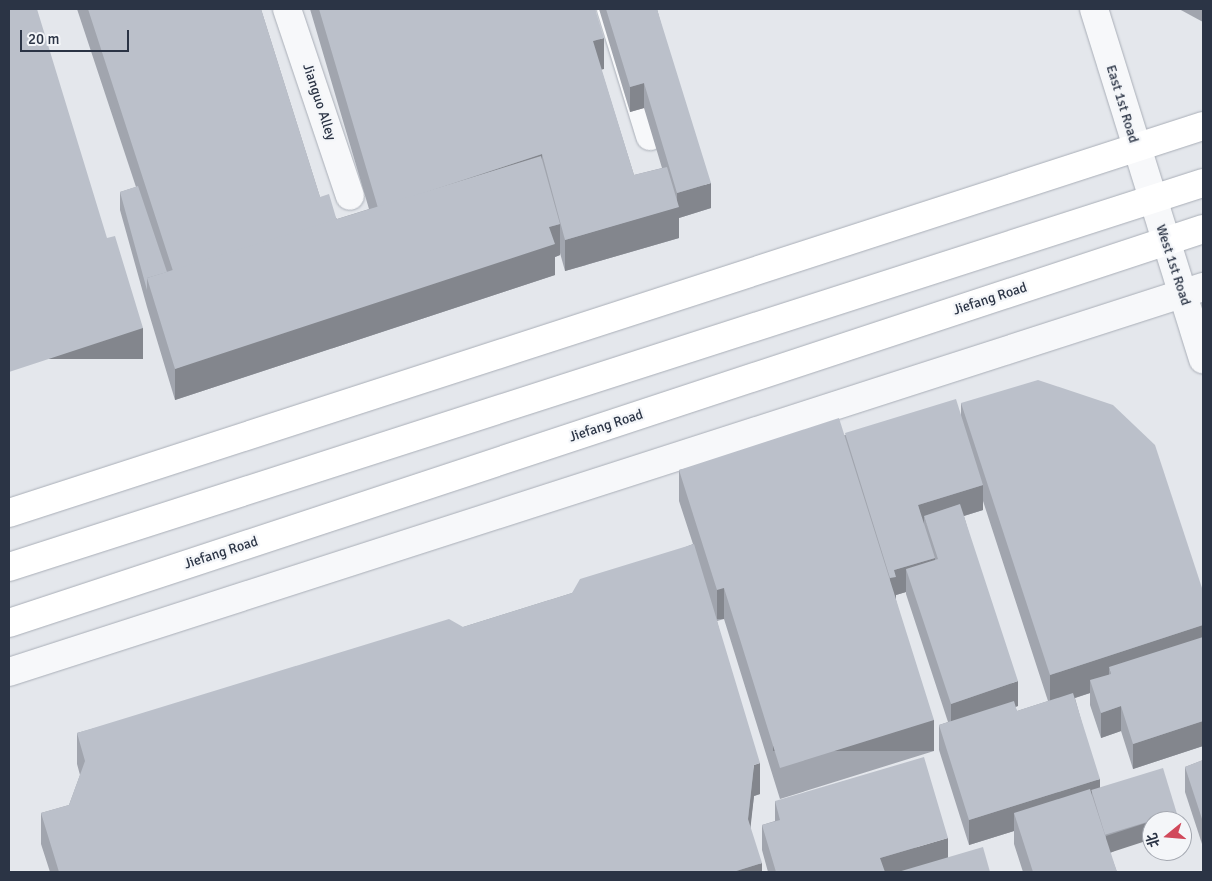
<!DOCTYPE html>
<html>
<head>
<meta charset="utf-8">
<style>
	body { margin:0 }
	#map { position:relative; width:1212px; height:881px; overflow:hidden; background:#e4e7ec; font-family:Signika,"Noto Sans SC",sans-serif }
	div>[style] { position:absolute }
	.roads { filter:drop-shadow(0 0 1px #a9aeb7) drop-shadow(0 0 1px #a9aeb7) }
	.minor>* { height:28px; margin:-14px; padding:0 14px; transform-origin:14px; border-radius:14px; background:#f7f8fa }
	.major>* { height:28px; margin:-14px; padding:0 14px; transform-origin:14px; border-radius:14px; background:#fff }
	.wall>* { inset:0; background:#a1a5ae }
	.shaded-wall>* { inset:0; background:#83868d; transform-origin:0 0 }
	.building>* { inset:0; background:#bbc0ca; transform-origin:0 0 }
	span { translate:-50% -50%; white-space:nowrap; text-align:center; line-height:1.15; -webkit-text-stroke:4.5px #f4f6f9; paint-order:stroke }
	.street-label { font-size:14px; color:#2b3445 }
	.frame { position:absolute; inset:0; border:10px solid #2b3445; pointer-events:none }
	.north { position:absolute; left:1142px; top:811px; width:50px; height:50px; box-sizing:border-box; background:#f4f6f9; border:1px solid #a4a8b1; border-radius:50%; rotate:253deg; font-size:14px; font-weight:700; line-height:20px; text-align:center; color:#2b3445 }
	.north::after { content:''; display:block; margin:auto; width:18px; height:22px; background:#d1495b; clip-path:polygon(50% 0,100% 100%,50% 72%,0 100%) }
	.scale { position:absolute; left:20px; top:30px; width:109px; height:22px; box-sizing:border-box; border:2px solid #2b3445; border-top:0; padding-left:6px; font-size:15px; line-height:18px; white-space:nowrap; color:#2b3445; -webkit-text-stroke:4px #f4f6f9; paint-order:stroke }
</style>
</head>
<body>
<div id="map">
	<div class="roads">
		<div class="minor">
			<div style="left:287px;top:9px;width:197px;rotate:71.4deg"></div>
			<div style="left:611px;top:9px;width:133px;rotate:72.9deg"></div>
			<div style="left:1094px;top:9px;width:367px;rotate:72.7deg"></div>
			<div style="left:9px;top:672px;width:1255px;rotate:-17.87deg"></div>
		</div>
		<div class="major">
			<div style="left:9px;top:513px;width:1255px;rotate:-17.96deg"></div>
			<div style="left:9px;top:567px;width:1254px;rotate:-17.83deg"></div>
			<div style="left:9px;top:623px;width:1257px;rotate:-18.26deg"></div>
		</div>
	</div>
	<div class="wall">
		<div style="clip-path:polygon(77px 9px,261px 9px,320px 197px,337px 219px,369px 209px,310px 9px,595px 9px,604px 69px,601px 69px,634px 175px,662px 168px,644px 108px,630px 112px,599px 9px,657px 9px,711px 208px,679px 218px,679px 238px,565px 271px,560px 253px,560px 255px,555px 257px,555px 275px,175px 400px,147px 307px,120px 210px,120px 192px,136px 187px)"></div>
		<div style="clip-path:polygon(1179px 9px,1203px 9px,1203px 22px)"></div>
		<div style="clip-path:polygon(evenodd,961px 403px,1203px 591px,1203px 746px,1133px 769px,1121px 731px,1101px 738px,1090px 705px,1090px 693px,1075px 698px,1100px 789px,1177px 821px,1110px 853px,1117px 872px,1023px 872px,1014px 844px,1014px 831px,969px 845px,939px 750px,939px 725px,948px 722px,906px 594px,906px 592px,896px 595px,896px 600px,934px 751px,780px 799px,724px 619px,717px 621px,760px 794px,754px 796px,750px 827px,762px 872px,50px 872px,41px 844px,41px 813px,69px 805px,80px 775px,77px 764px,77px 733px,463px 627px,572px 593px,693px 544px,679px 501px,679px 470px,845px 435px,961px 415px,961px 403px,983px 501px,1048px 701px,1017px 711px,1015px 707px,1018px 706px,964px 516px,983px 510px,983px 501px)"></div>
		<div style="clip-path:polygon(1203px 760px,1203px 847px,1185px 792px,1185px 767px)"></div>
		<div style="clip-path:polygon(775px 801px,948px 858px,990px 872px,768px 872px,762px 850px,762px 825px,775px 821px)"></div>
	</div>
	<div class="shaded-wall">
		<div style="clip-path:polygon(604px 38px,604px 69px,593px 72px,593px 41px)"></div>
		<div style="clip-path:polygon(644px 83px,644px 108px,630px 112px,630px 87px)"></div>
		<div style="clip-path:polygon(542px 154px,542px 185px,378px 208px)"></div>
		<div style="clip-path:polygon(711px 183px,711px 208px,679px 218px,679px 238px,565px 271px,565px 240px,677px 207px,677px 193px)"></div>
		<div style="clip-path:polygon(560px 224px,560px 255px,555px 257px,555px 275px,175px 400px,175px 369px,549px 227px)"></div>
		<div style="left:143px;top:328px;width:31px;height:141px;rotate:90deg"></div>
		<div style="clip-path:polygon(983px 485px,983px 510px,928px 527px,924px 516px,924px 528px,918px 505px)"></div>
		<div style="clip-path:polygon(935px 558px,935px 583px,906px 569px,906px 592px,896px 595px,896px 602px,890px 603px,890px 578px,894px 570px)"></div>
		<div style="left:724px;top:588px;width:31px;height:7px;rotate:90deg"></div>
		<div style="clip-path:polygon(1203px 625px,1203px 656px,1111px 674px,1109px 667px,1109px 687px,1090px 680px,1090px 693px,1050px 706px,1050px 675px)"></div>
		<div style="clip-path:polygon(1018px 681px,1018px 706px,951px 729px,951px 704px)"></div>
		<div style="clip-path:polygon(1121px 706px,1121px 731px,1101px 738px,1101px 713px)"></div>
		<div style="left:934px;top:720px;width:31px;height:161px;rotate:90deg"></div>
		<div style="clip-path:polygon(1203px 721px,1203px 746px,1133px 769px,1133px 744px)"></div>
		<div style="clip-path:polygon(760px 763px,760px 794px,754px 796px,748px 850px,748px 819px,754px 765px)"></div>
		<div style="clip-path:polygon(1100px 779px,1100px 804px,1092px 791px,1092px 806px,1014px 813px,1014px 831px,969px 845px,969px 820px)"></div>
		<div style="clip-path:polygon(1177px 813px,1177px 821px,1153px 821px)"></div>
		<div style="clip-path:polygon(1152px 821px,1152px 839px,1106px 854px,1106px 836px)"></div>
		<div style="clip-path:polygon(948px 838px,948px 863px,916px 872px,880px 872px,880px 858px)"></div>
		<div style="clip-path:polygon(762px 863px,762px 872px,733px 872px)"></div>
	</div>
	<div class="building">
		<div style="clip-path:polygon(9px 9px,37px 9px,107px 238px,115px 236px,143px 328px,9px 372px)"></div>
		<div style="clip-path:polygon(88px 9px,261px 9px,320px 197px,329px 194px,337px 221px,173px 271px)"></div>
		<div style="clip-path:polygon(319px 9px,595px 9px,604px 38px,593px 41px,634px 175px,667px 167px,679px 207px,565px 240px,542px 154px,378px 208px)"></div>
		<div style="clip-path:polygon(606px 9px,657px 9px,711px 183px,677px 193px,644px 83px,630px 87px)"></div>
		<div style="clip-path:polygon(541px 156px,560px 224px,549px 227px,555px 244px,175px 369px,147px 278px)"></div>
		<div style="clip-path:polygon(138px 186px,167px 272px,147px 278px,147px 290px,120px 192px)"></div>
		<div style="clip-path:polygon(1038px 380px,1113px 405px,1155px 445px,1203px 591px,1203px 625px,1050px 675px,961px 403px)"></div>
		<div style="clip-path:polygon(956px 399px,983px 485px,918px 505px,935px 558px,894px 570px,896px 577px,890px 578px,845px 433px)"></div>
		<div style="clip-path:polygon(839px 418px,934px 720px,780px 768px,724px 588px,717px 590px,679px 470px)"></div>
		<div style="clip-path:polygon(960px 504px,1018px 681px,951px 704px,906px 569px,938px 559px,924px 516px)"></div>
		<div style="clip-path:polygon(694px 544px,760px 763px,754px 765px,748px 819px,762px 863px,733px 872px,59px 872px,41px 813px,69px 805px,85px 761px,77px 733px,449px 619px,463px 627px,572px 593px,580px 579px)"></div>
		<div style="clip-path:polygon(1203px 637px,1203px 721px,1133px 744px,1121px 706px,1101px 713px,1090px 680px,1111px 674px,1109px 667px)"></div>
		<div style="clip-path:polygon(1073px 693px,1100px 779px,969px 820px,939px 725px,1014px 701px,1017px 711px)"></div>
		<div style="clip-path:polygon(924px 757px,948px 838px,880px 858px,885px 872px,842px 872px,842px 871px,838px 872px,776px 872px,762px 825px,780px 820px,775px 801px)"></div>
		<div style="clip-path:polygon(1203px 760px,1203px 822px,1185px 767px)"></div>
		<div style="left:1163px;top:768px;width:47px;height:75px;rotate:73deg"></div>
		<div style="clip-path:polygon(1090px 789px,1117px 872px,1033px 872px,1014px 813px)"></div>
		<div style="clip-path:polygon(983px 847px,990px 872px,898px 872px)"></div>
	</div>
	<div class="street-label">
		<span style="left:319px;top:102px;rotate:72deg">Jianguo Alley</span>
		<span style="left:1122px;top:104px;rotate:73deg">East 1st Road</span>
		<span style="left:1173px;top:265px;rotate:72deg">West 1st Road</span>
		<span style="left:990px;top:299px;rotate:-18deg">Jiefang Road</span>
		<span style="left:606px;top:426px;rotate:-18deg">Jiefang Road</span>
		<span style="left:221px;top:553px;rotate:-18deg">Jiefang Road</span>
	</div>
	<div class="frame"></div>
	<div class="north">北</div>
	<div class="scale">20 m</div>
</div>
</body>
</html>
